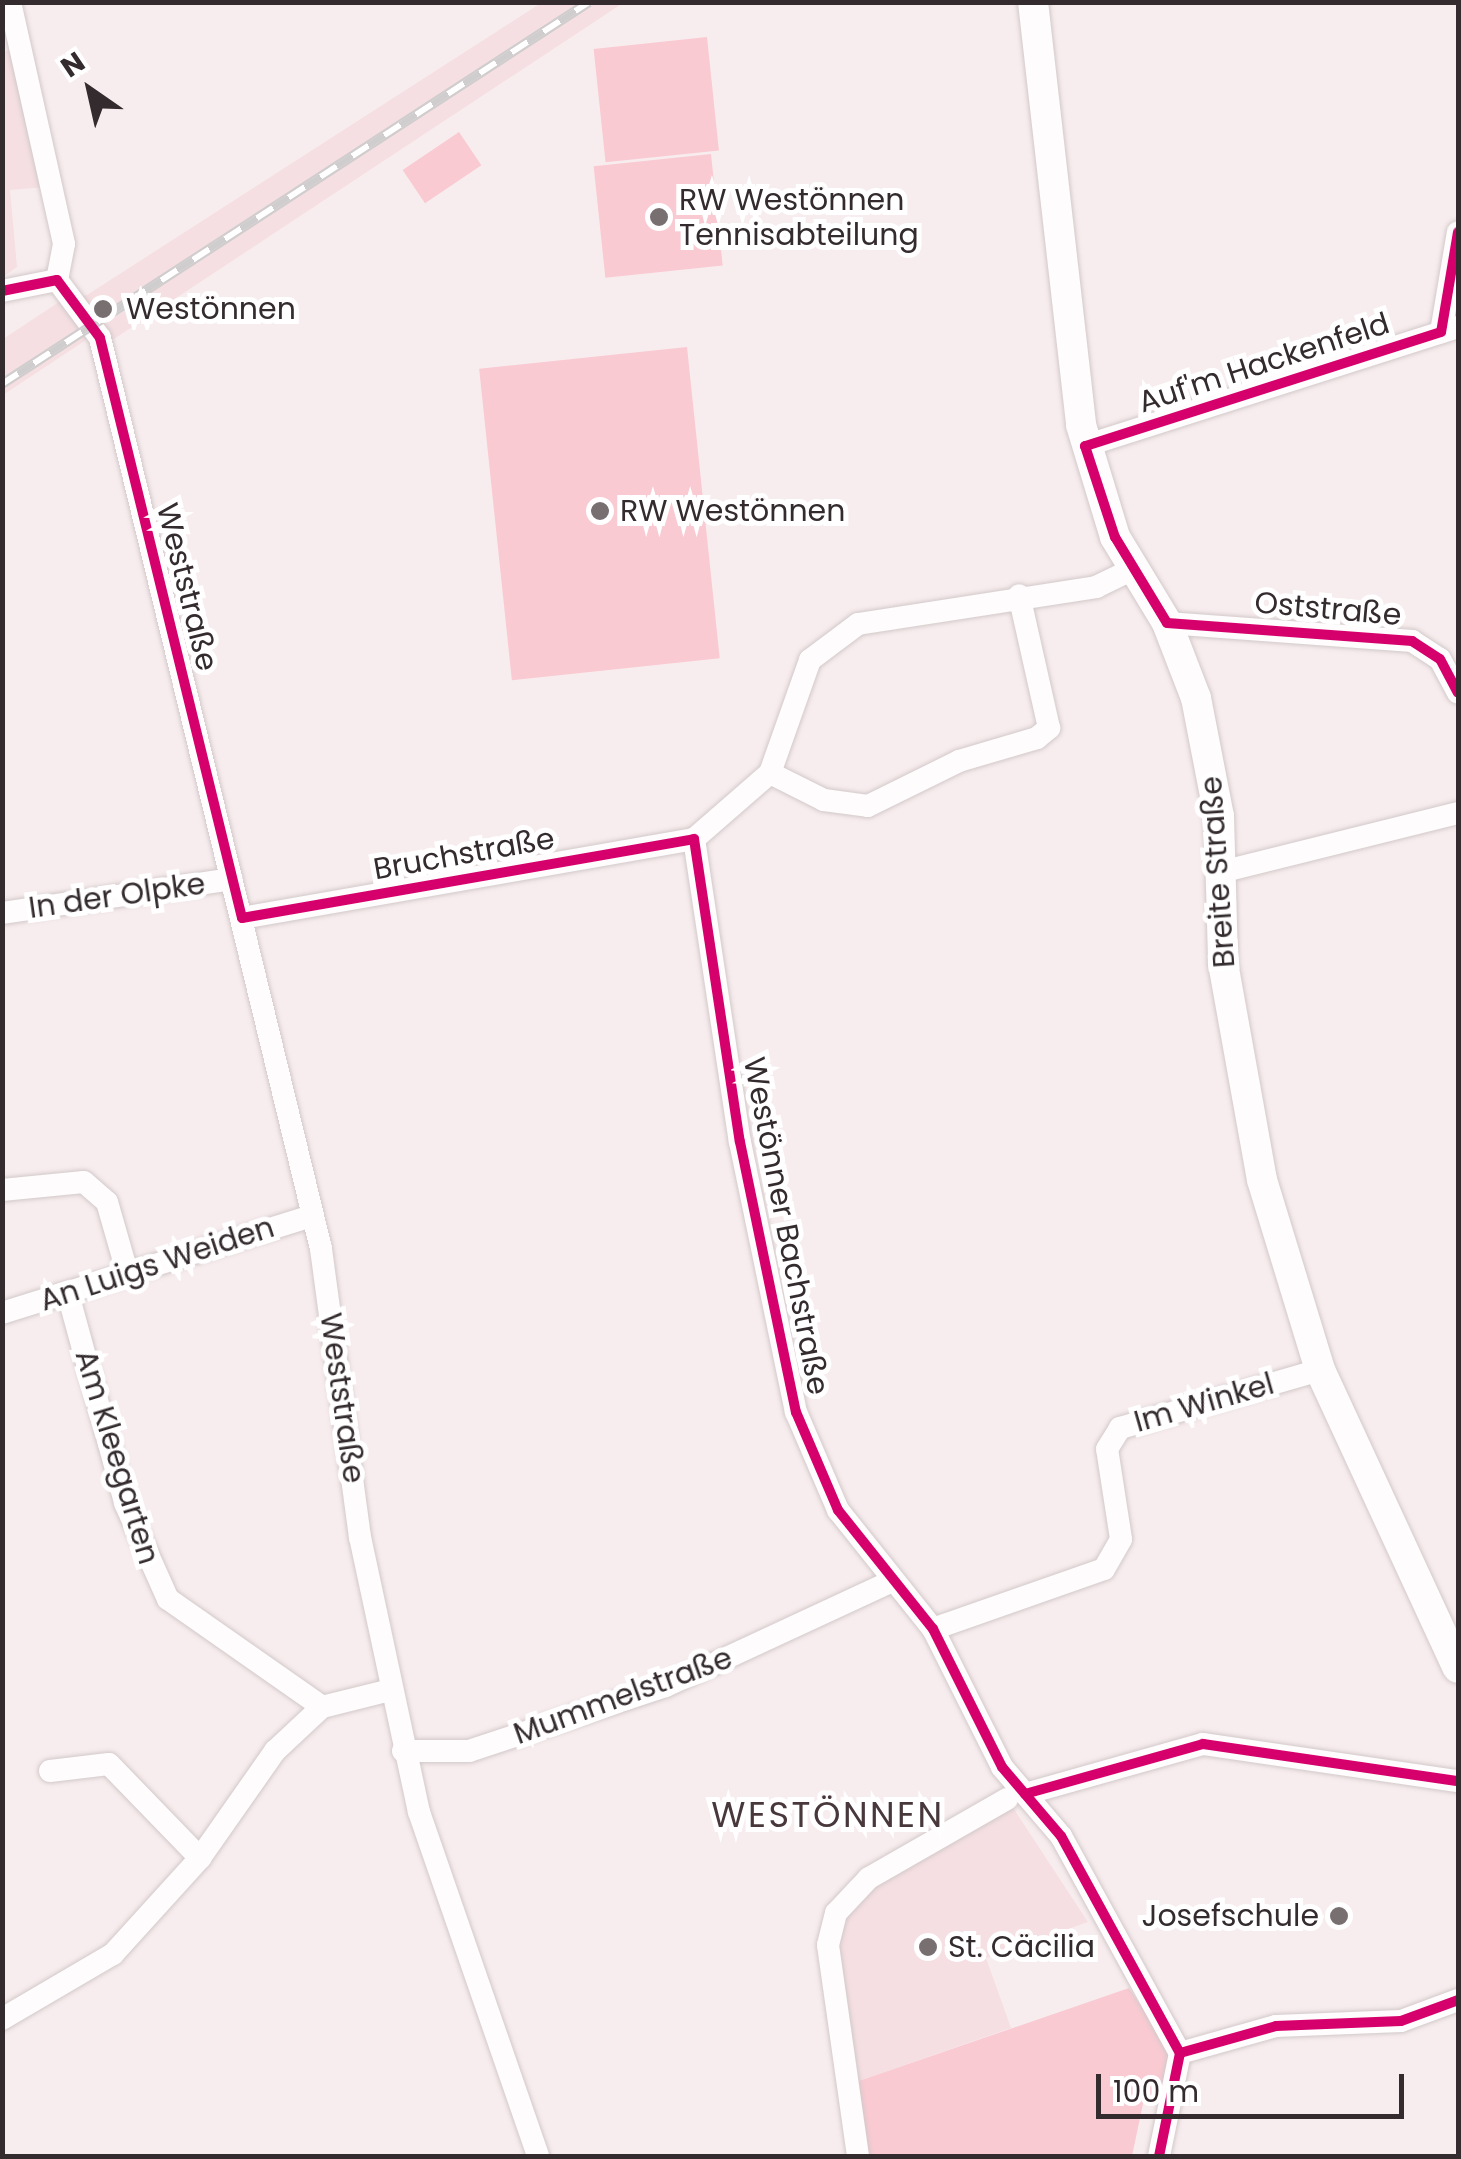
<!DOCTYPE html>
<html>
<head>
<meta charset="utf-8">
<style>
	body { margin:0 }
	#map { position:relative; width:1461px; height:2159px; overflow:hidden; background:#f8edee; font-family:Poppins,sans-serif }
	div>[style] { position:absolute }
	.built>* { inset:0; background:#f5dfe2 }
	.green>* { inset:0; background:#f9cad2; transform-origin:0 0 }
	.roads { filter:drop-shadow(0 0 2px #d2c9ca) drop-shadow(0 0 2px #d2c9ca) }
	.minor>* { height:22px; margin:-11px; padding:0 11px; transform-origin:11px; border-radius:11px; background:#fefcfc }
	.tertiary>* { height:30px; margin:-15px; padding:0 15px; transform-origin:15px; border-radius:15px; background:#fefcfc }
	.rail>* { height:10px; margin-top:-5px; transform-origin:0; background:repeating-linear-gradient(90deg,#fff 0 19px,#cfcdcd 0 38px); box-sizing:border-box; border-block:2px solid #cfcdcd }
	.cycleway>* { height:10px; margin:-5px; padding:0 5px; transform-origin:5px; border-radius:5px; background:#d6006c }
	.dots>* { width:28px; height:28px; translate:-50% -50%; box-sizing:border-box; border:5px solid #fff; border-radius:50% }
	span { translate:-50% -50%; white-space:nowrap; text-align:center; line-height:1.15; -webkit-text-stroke:10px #fff; paint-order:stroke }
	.poi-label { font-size:30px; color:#332b2d }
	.left { translate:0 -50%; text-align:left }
	.right { translate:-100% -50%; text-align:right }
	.street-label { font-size:30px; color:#332b2d }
	.quarter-label { font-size:35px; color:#48383b; letter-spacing:2.5px }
	.frame { position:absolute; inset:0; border:5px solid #332b2d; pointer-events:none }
	.north { position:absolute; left:40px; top:40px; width:100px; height:100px; -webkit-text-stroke:8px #fff; paint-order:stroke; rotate:326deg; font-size:28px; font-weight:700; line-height:40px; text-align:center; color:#332b2d }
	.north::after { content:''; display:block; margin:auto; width:35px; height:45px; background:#332b2d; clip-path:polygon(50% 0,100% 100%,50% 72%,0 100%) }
	.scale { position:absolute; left:1096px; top:2074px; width:308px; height:45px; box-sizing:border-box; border:5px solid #332b2d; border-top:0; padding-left:12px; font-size:30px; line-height:35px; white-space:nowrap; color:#332b2d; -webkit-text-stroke:8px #fff; paint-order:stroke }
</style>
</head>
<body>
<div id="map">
	<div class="built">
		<div style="clip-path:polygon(541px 3px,623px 3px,114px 339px,89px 338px,3px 395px,3px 339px,62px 300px,87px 295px)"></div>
		<div style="clip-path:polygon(10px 50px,46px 187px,10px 190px,17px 267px,3px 277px,2px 52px)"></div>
		<div style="clip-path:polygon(1010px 1803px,1088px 1922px,986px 1958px,1011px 2028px,853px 2083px,837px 1930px,867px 1888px)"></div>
	</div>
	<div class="green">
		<div style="left:707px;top:37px;width:114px;height:114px;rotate:84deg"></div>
		<div style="left:459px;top:132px;width:40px;height:68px;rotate:56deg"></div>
		<div style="left:711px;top:154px;width:112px;height:118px;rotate:84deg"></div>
		<div style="left:687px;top:347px;width:313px;height:209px;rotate:84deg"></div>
		<div style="clip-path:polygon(1129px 1988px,1174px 2055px,1164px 2096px,1144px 2099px,1132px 2156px,865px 2156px,853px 2083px)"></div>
	</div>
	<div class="roads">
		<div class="minor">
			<div style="left:10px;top:2px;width:248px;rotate:77.4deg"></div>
			<div style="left:64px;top:244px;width:37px;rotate:101deg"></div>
			<div style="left:57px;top:280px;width:72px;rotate:53.4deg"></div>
			<div style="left:100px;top:338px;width:937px;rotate:76.36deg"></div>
			<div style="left:321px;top:1249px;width:291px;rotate:82.3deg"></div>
			<div style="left:360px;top:1537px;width:281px;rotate:77.9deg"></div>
			<div style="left:419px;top:1812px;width:364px;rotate:70.9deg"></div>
			<div style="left:2px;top:291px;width:56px;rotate:-11.3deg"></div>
			<div style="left:1441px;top:332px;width:101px;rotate:-80.4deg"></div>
			<div style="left:1085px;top:446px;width:392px;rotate:-17.7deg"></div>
			<div style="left:1167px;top:623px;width:246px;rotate:4.2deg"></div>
			<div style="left:1412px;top:641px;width:33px;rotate:33deg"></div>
			<div style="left:1440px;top:659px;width:38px;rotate:62deg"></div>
			<div style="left:770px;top:773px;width:60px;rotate:26.6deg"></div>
			<div style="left:824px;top:800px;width:44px;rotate:7.8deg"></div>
			<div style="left:868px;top:806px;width:102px;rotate:-26.3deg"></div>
			<div style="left:959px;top:761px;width:81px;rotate:-16.4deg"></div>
			<div style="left:1037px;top:738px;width:16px;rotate:-40deg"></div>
			<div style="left:1049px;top:728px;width:136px;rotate:-102.7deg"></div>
			<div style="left:694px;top:839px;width:306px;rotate:81.4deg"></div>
			<div style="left:740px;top:1142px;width:276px;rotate:78.3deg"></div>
			<div style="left:796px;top:1412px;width:107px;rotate:66.8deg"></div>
			<div style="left:838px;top:1510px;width:152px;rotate:51.4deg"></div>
			<div style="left:933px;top:1629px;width:154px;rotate:63.4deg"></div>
			<div style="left:1002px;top:1767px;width:91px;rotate:49.5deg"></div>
			<div style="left:1061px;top:1836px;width:247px;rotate:61.3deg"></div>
			<div style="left:1180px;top:2053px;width:105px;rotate:101.5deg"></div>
			<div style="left:1221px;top:872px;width:244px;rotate:-14deg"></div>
			<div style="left:2px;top:913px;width:232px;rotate:-8.4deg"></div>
			<div style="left:242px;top:918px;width:459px;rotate:-9.9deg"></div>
			<div style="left:694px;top:839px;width:101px;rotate:-41deg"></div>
			<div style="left:770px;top:773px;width:120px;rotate:-70.5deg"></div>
			<div style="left:810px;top:660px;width:60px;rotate:-36.9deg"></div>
			<div style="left:858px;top:624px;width:241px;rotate:-8.8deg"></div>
			<div style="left:1096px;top:587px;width:41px;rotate:-25.9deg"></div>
			<div style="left:2px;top:1190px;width:82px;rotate:-5.6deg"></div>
			<div style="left:84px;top:1182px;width:30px;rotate:41deg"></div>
			<div style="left:107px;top:1202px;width:76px;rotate:74deg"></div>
			<div style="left:68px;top:1294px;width:217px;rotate:74.7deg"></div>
			<div style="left:125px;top:1503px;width:105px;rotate:65.9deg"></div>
			<div style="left:168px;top:1599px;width:188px;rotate:35deg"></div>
			<div style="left:322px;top:1707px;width:70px;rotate:-14deg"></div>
			<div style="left:2px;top:1313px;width:325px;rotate:-17.4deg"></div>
			<div style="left:933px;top:1629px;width:181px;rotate:-19.3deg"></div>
			<div style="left:1104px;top:1569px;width:34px;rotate:-60deg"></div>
			<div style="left:1121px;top:1539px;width:91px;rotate:-98.8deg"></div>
			<div style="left:1107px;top:1449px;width:25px;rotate:-58deg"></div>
			<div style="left:1120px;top:1428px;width:208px;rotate:-16.2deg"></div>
			<div style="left:403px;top:1751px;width:66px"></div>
			<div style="left:469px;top:1751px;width:207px;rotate:-18.3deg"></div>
			<div style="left:666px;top:1686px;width:245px;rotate:-24.9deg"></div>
			<div style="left:50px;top:1771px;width:59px;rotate:-6.8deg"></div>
			<div style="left:109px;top:1764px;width:131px;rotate:45.9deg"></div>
			<div style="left:200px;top:1858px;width:131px;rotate:-55deg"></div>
			<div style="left:275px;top:1751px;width:64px;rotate:-43.1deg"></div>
			<div style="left:1025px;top:1794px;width:185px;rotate:-15.7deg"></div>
			<div style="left:1203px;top:1744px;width:258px;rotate:8.3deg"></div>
			<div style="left:2px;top:2019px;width:129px;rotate:-30.4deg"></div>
			<div style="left:113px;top:1954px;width:130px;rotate:-47.8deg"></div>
			<div style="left:1180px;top:2053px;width:100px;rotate:-15.7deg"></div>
			<div style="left:1276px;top:2026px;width:125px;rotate:-2.3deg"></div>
			<div style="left:1401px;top:2021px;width:61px;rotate:-20.2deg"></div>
			<div style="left:858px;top:2156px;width:213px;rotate:-98.1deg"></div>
			<div style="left:828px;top:1945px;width:33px;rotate:-76deg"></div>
			<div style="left:836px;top:1913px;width:48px;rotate:-46.7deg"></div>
			<div style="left:869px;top:1878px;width:159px;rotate:-29.8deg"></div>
		</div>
		<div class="tertiary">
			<div style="left:1033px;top:2px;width:426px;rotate:83.5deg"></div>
			<div style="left:1081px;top:425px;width:117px;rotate:73.1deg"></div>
			<div style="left:1115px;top:537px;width:100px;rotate:58.8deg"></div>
			<div style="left:1167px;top:623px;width:80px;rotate:68.9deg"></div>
			<div style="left:1196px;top:698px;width:120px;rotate:79deg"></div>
			<div style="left:1219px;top:816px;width:147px;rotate:88.4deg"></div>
			<div style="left:1223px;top:963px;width:220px;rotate:79.8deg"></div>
			<div style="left:1262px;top:1180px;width:199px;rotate:73deg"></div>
			<div style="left:1320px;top:1370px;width:328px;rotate:65.2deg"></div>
		</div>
	</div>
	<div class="rail">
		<div style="left:2px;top:384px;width:700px;rotate:-33.05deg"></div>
	</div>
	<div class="cycleway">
		<div style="left:1458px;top:232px;width:101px;rotate:99.6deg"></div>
		<div style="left:1441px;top:332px;width:374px;rotate:162.2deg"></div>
		<div style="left:1085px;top:446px;width:96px;rotate:71.8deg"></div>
		<div style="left:1115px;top:537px;width:100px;rotate:58.8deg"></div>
		<div style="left:1167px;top:623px;width:246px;rotate:4.2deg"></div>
		<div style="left:1412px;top:641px;width:33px;rotate:33deg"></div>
		<div style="left:1440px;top:659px;width:38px;rotate:62deg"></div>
		<div style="left:2px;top:291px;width:56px;rotate:-11.3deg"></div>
		<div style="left:57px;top:280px;width:72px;rotate:53.4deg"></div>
		<div style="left:100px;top:338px;width:597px;rotate:76.24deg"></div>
		<div style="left:242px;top:918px;width:459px;rotate:-9.9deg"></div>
		<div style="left:694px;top:839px;width:306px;rotate:81.4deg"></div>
		<div style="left:740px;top:1142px;width:276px;rotate:78.3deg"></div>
		<div style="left:796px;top:1412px;width:107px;rotate:66.8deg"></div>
		<div style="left:838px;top:1510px;width:152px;rotate:51.4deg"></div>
		<div style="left:933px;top:1629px;width:154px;rotate:63.4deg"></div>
		<div style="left:1002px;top:1767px;width:91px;rotate:49.5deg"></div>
		<div style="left:1061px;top:1836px;width:247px;rotate:61.3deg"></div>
		<div style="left:1180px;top:2053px;width:105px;rotate:101.5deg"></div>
		<div style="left:1025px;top:1794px;width:185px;rotate:-15.7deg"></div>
		<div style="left:1203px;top:1744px;width:258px;rotate:8.3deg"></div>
		<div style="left:1180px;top:2053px;width:100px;rotate:-15.7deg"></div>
		<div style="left:1276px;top:2026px;width:125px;rotate:-2.3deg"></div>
		<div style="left:1401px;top:2021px;width:61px;rotate:-20.2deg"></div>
	</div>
	<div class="dots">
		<div style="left:659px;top:217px;background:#786f71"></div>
		<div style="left:103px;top:309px;background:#786f71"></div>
		<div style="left:600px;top:511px;background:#786f71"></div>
		<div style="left:1339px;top:1916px;background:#786f71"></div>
		<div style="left:928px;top:1947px;background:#786f71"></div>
	</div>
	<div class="poi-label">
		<span class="left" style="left:679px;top:217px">RW Westönnen<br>Tennisabteilung</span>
		<span class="left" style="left:126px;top:309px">Westönnen</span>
		<span class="left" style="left:620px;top:511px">RW Westönnen</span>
		<span class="right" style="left:1319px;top:1916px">Josefschule</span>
		<span class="left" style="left:948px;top:1947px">St. Cäcilia</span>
	</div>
	<div class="street-label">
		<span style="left:1264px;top:363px;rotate:-18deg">Auf'm Hackenfeld</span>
		<span style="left:187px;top:587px;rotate:76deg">Weststraße</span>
		<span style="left:1328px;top:609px;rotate:5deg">Oststraße</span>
		<span style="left:464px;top:854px;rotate:-10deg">Bruchstraße</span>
		<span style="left:1218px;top:872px;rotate:-94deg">Breite Straße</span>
		<span style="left:117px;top:896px;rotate:-8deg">In der Olpke</span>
		<span style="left:786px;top:1226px;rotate:79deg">Westönner Bachstraße</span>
		<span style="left:157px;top:1264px;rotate:-18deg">An Luigs Weiden</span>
		<span style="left:342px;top:1398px;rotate:82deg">Weststraße</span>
		<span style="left:1204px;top:1403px;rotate:-16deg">Im Winkel</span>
		<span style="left:117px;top:1457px;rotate:73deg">Am Kleegarten</span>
		<span style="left:623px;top:1696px;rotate:-20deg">Mummelstraße</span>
	</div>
	<div class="quarter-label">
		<span style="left:828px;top:1815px">WESTÖNNEN</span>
	</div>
	<div class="frame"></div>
	<div class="north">N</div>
	<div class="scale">100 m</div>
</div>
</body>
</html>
